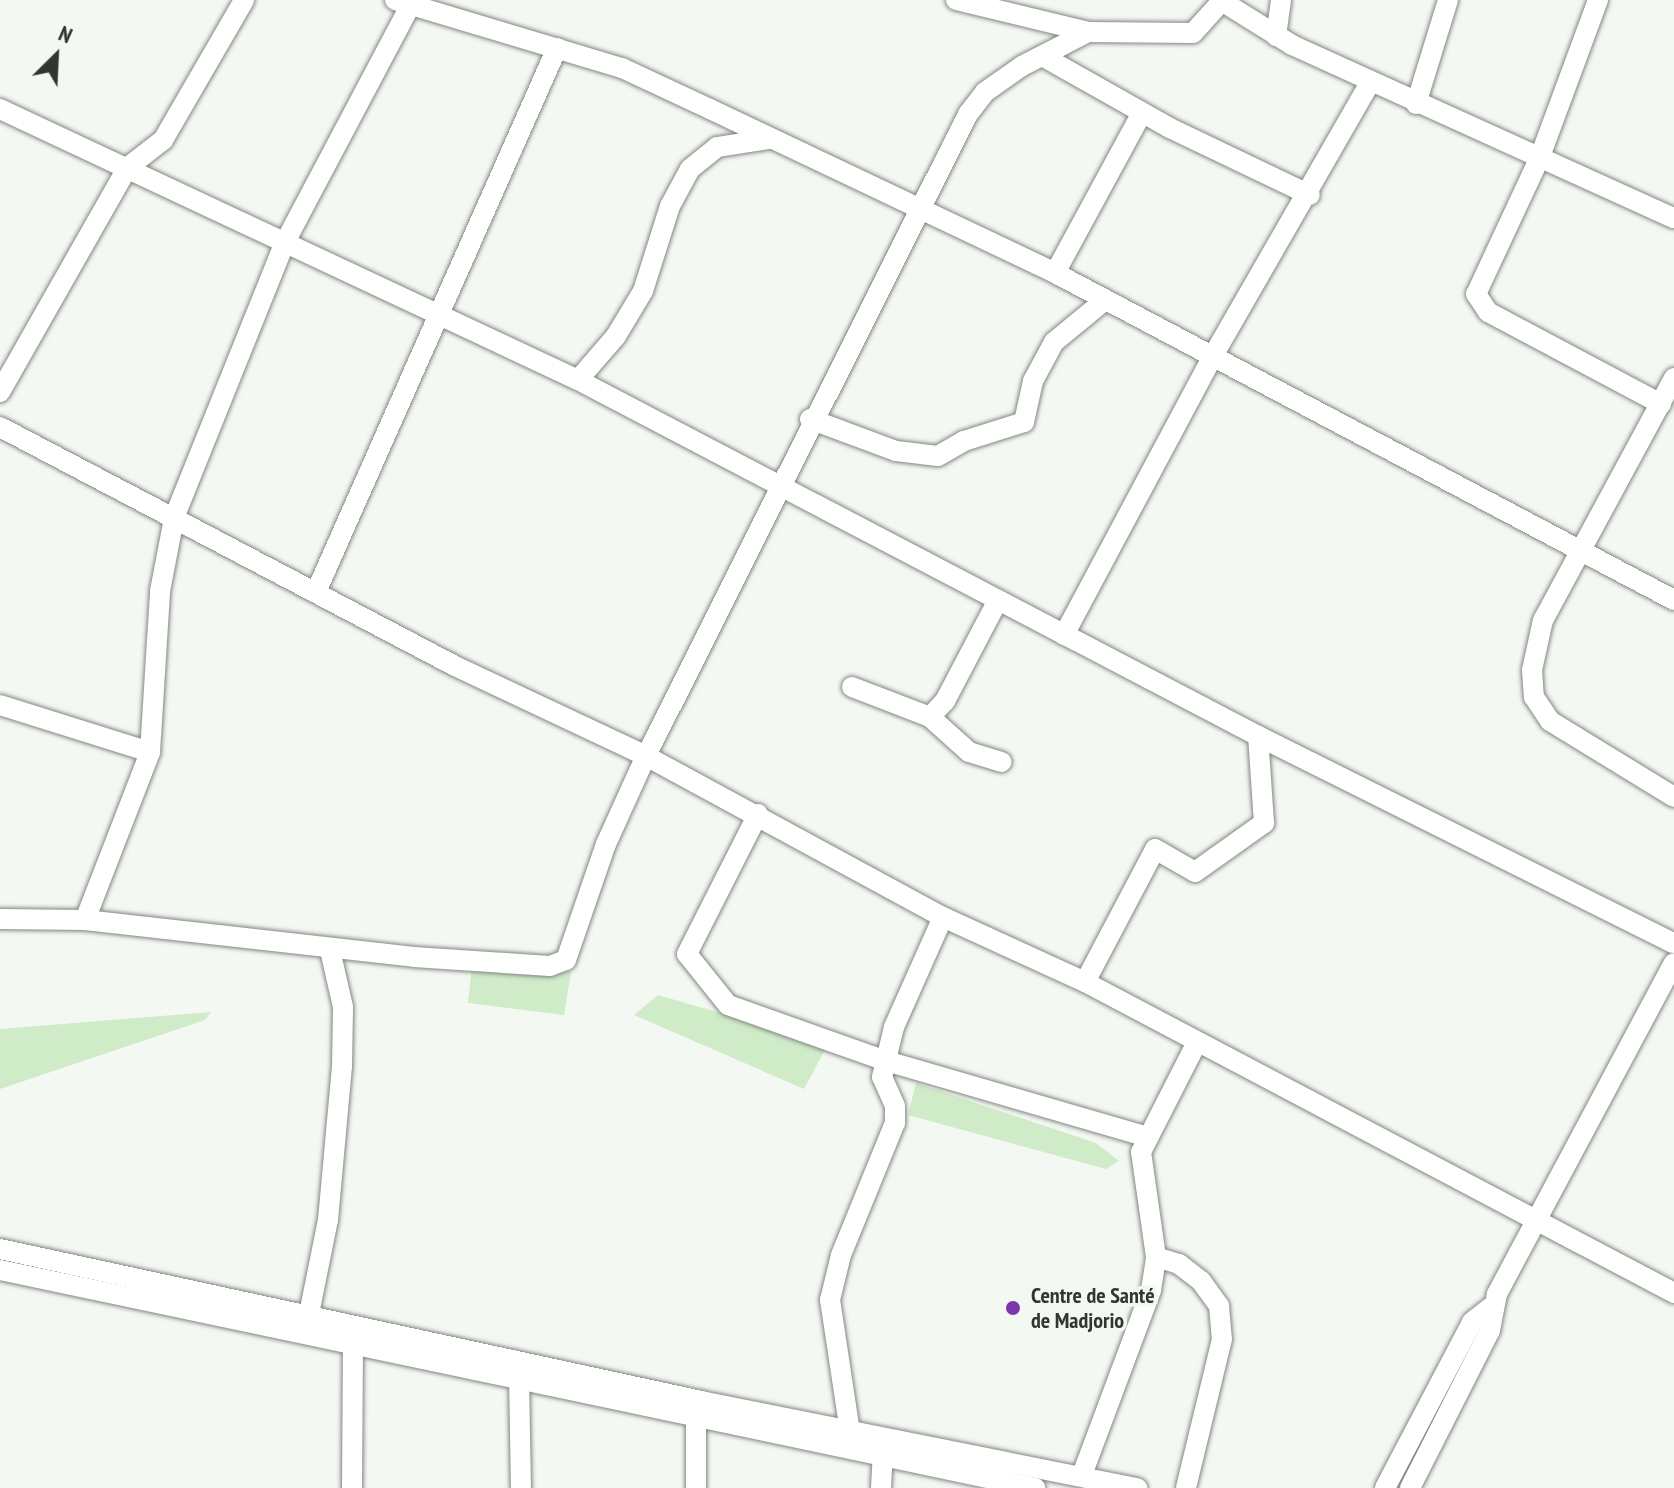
<!DOCTYPE html>
<html>
<head>
<meta charset="utf-8">
<style>
	body { margin:0 }
	#map { position:relative; width:1674px; height:1488px; overflow:hidden; background:#f3f9f2; font-family:"PT Sans Narrow",sans-serif }
	div>[style] { position:absolute }
	.green>* { inset:0; background:#cfebc8 }
	.roads { filter:drop-shadow(0 0 2px #828780) drop-shadow(0 0 2px #828780) }
	.minor>* { height:20px; margin:-10px; padding:0 10px; transform-origin:10px; border-radius:10px; background:#fff }
	.dots>* { width:22px; height:22px; translate:-50% -50%; box-sizing:border-box; border:4px solid #f3f9f2; border-radius:50% }
	span { translate:-50% -50%; white-space:nowrap; text-align:center; line-height:1.15; -webkit-text-stroke:7px #f3f9f2; paint-order:stroke }
	.poi-label { font-size:22px; color:#333532; font-weight:700 }
	.left { translate:0 -50%; text-align:left }
	.north { position:absolute; left:16px; top:16px; width:80px; height:80px; -webkit-text-stroke:6px #f3f9f2; paint-order:stroke; rotate:24deg; font-size:22px; font-weight:700; line-height:32px; text-align:center; color:#333532 }
	.north::after { content:''; display:block; margin:auto; width:28px; height:36px; background:#333532; clip-path:polygon(50% 0,100% 100%,50% 72%,0 100%) }
</style>
</head>
<body>
<div id="map">
	<div class="green">
		<div style="clip-path:polygon(472px 966px,571px 972px,564px 1015px,468px 1003px)"></div>
		<div style="clip-path:polygon(658px 995px,828px 1044px,804px 1089px,634px 1015px)"></div>
		<div style="clip-path:polygon(211px 1012px,205px 1020px,0 1089px,0 1029px)"></div>
		<div style="clip-path:polygon(916px 1083px,1096px 1143px,1119px 1161px,1106px 1169px,908px 1115px)"></div>
	</div>
	<div class="roads">
		<div class="minor">
			<div style="left:395px;top:0;width:237px;rotate:16.7deg"></div>
			<div style="left:622px;top:68px;width:97px;rotate:25deg"></div>
			<div style="left:710px;top:109px;width:382px;rotate:25.4deg"></div>
			<div style="left:1055px;top:273px;width:700px;rotate:27.85deg"></div>
			<div style="left:956px;top:0;width:136px;rotate:13.6deg"></div>
			<div style="left:1220px;top:0;width:85px;rotate:32deg"></div>
			<div style="left:1292px;top:45px;width:419px;rotate:24.4deg"></div>
			<div style="left:1598px;top:0;width:167px;rotate:110.3deg"></div>
			<div style="left:1540px;top:157px;width:151px;rotate:115deg"></div>
			<div style="left:1476px;top:294px;width:22px;rotate:56deg"></div>
			<div style="left:1488px;top:312px;width:196px;rotate:28deg"></div>
			<div style="left:1276px;top:36px;width:36px;rotate:-82deg"></div>
			<div style="left:1044px;top:57px;width:145px;rotate:29.4deg"></div>
			<div style="left:1170px;top:128px;width:155px;rotate:25.6deg"></div>
			<div style="left:1416px;top:104px;width:109px;rotate:-72.9deg"></div>
			<div style="left:0;top:109px;width:638px;rotate:25.12deg"></div>
			<div style="left:578px;top:380px;width:768px;rotate:27.63deg"></div>
			<div style="left:1258px;top:736px;width:465px;rotate:26.5deg"></div>
			<div style="left:1055px;top:273px;width:182px;rotate:-61.5deg"></div>
			<div style="left:1674px;top:378px;width:275px;rotate:118.4deg"></div>
			<div style="left:1543px;top:620px;width:51px;rotate:102.4deg"></div>
			<div style="left:1532px;top:670px;width:27px;rotate:86deg"></div>
			<div style="left:1534px;top:697px;width:29px;rotate:56deg"></div>
			<div style="left:1550px;top:721px;width:145px;rotate:31.5deg"></div>
			<div style="left:578px;top:380px;width:58px;rotate:-49.2deg"></div>
			<div style="left:616px;top:336px;width:52px;rotate:-59deg"></div>
			<div style="left:643px;top:291px;width:89px;rotate:-72.4deg"></div>
			<div style="left:670px;top:206px;width:42px;rotate:-61.6deg"></div>
			<div style="left:690px;top:169px;width:35px;rotate:-39deg"></div>
			<div style="left:717px;top:147px;width:53px;rotate:-8.7deg"></div>
			<div style="left:0;top:392px;width:257px;rotate:-60.4deg"></div>
			<div style="left:127px;top:168px;width:46px;rotate:-37.9deg"></div>
			<div style="left:163px;top:140px;width:162px;rotate:-59.9deg"></div>
			<div style="left:810px;top:419px;width:92px;rotate:20.4deg"></div>
			<div style="left:896px;top:451px;width:42px;rotate:6.8deg"></div>
			<div style="left:938px;top:456px;width:30px;rotate:-30deg"></div>
			<div style="left:964px;top:441px;width:63px;rotate:-17.6deg"></div>
			<div style="left:1024px;top:422px;width:42px;rotate:-77.6deg"></div>
			<div style="left:1033px;top:381px;width:44px;rotate:-61.7deg"></div>
			<div style="left:1054px;top:342px;width:65px;rotate:-39.4deg"></div>
			<div style="left:0;top:427px;width:514px;rotate:27.71deg"></div>
			<div style="left:455px;top:666px;width:211px;rotate:25.2deg"></div>
			<div style="left:646px;top:756px;width:338px;rotate:28.5deg"></div>
			<div style="left:943px;top:917px;width:156px;rotate:24.6deg"></div>
			<div style="left:1085px;top:982px;width:666px;rotate:27.83deg"></div>
			<div style="left:316px;top:592px;width:595px;rotate:-66.11deg"></div>
			<div style="left:1064px;top:635px;width:319px;rotate:-61.9deg"></div>
			<div style="left:1214px;top:354px;width:313px;rotate:-60.1deg"></div>
			<div style="left:852px;top:687px;width:84px;rotate:21deg"></div>
			<div style="left:930px;top:717px;width:22px;rotate:-47deg"></div>
			<div style="left:945px;top:701px;width:114px;rotate:-62.3deg"></div>
			<div style="left:0;top:705px;width:157px;rotate:17.4deg"></div>
			<div style="left:930px;top:717px;width:52px;rotate:41.9deg"></div>
			<div style="left:969px;top:752px;width:34px;rotate:17deg"></div>
			<div style="left:758px;top:814px;width:157px;rotate:116.9deg"></div>
			<div style="left:687px;top:954px;width:65px;rotate:51.2deg"></div>
			<div style="left:728px;top:1005px;width:168px;rotate:19.5deg"></div>
			<div style="left:886px;top:1061px;width:273px;rotate:16.2deg"></div>
			<div style="left:0;top:919px;width:85px;rotate:0.7deg"></div>
			<div style="left:85px;top:920px;width:331px;rotate:6.4deg"></div>
			<div style="left:414px;top:957px;width:136px;rotate:3.8deg"></div>
			<div style="left:550px;top:966px;width:17px;rotate:-21deg"></div>
			<div style="left:566px;top:960px;width:123px;rotate:-71deg"></div>
			<div style="left:606px;top:844px;width:97px;rotate:-65.6deg"></div>
			<div style="left:646px;top:756px;width:718px;rotate:-63.36deg"></div>
			<div style="left:968px;top:114px;width:28px;rotate:-52deg"></div>
			<div style="left:985px;top:92px;width:45px;rotate:-35.1deg"></div>
			<div style="left:1022px;top:66px;width:74px;rotate:-27.3deg"></div>
			<div style="left:1088px;top:32px;width:105px;rotate:0.5deg"></div>
			<div style="left:1193px;top:33px;width:43px;rotate:-47.8deg"></div>
			<div style="left:85px;top:920px;width:180px;rotate:-68.8deg"></div>
			<div style="left:150px;top:752px;width:161px;rotate:-86.4deg"></div>
			<div style="left:160px;top:591px;width:74px;rotate:-79.1deg"></div>
			<div style="left:174px;top:518px;width:295px;rotate:-68.1deg"></div>
			<div style="left:284px;top:244px;width:269px;rotate:-62.1deg"></div>
			<div style="left:1085px;top:982px;width:150px;rotate:-62.2deg"></div>
			<div style="left:1155px;top:849px;width:46px;rotate:29.9deg"></div>
			<div style="left:1195px;top:872px;width:85px;rotate:-35.4deg"></div>
			<div style="left:1264px;top:823px;width:87px;rotate:-93.9deg"></div>
			<div style="left:0;top:1249px;width:717px;rotate:12.23deg"></div>
			<div style="left:701px;top:1401px;width:445px;rotate:11.3deg"></div>
			<div style="left:1156px;top:1257px;width:24px;rotate:17deg"></div>
			<div style="left:1179px;top:1264px;width:28px;rotate:38deg"></div>
			<div style="left:1201px;top:1281px;width:31px;rotate:54deg"></div>
			<div style="left:1219px;top:1306px;width:33px;rotate:85deg"></div>
			<div style="left:1222px;top:1339px;width:153px;rotate:103.6deg"></div>
			<div style="left:0;top:1270px;width:1058px;rotate:11.89deg"></div>
			<div style="left:309px;top:1314px;width:96px;rotate:-78.6deg"></div>
			<div style="left:328px;top:1220px;width:155px;rotate:-84.8deg"></div>
			<div style="left:342px;top:1066px;width:59px;rotate:-89deg"></div>
			<div style="left:343px;top:1007px;width:58px;rotate:-102.8deg"></div>
			<div style="left:519px;top:1376px;width:112px;rotate:89deg"></div>
			<div style="left:850px;top:1432px;width:134px;rotate:-98.6deg"></div>
			<div style="left:830px;top:1300px;width:46px;rotate:-76.3deg"></div>
			<div style="left:841px;top:1255px;width:143px;rotate:-67.8deg"></div>
			<div style="left:895px;top:1123px;width:17px;rotate:-90deg"></div>
			<div style="left:895px;top:1106px;width:32px;rotate:-114deg"></div>
			<div style="left:882px;top:1077px;width:51px;rotate:-76.5deg"></div>
			<div style="left:894px;top:1027px;width:120px;rotate:-66deg"></div>
			<div style="left:1082px;top:1475px;width:197px;rotate:-69.5deg"></div>
			<div style="left:1151px;top:1290px;width:33px;rotate:-81deg"></div>
			<div style="left:1156px;top:1257px;width:106px;rotate:-98.1deg"></div>
			<div style="left:1141px;top:1152px;width:123px;rotate:-63deg"></div>
			<div style="left:352px;top:1488px;width:160px;rotate:-89.6deg"></div>
			<div style="left:696px;top:1488px;width:72px;rotate:-90deg"></div>
			<div style="left:881px;top:1488px;width:33px;rotate:-87deg"></div>
			<div style="left:1385px;top:1488px;width:187px;rotate:-62.3deg"></div>
			<div style="left:1472px;top:1322px;width:24px;rotate:-38deg"></div>
			<div style="left:1410px;top:1488px;width:177px;rotate:-63.1deg"></div>
			<div style="left:1490px;top:1330px;width:37px;rotate:-79deg"></div>
			<div style="left:1497px;top:1294px;width:375px;rotate:-61.9deg"></div>
		</div>
	</div>
	<div class="dots">
		<div style="left:1013px;top:1308px;background:#7c37aa"></div>
	</div>
	<div class="poi-label">
		<span class="left" style="left:1031px;top:1308px">Centre de Santé<br>de Madjorio</span>
	</div>
	<div class="north">N</div>
</div>
</body>
</html>
